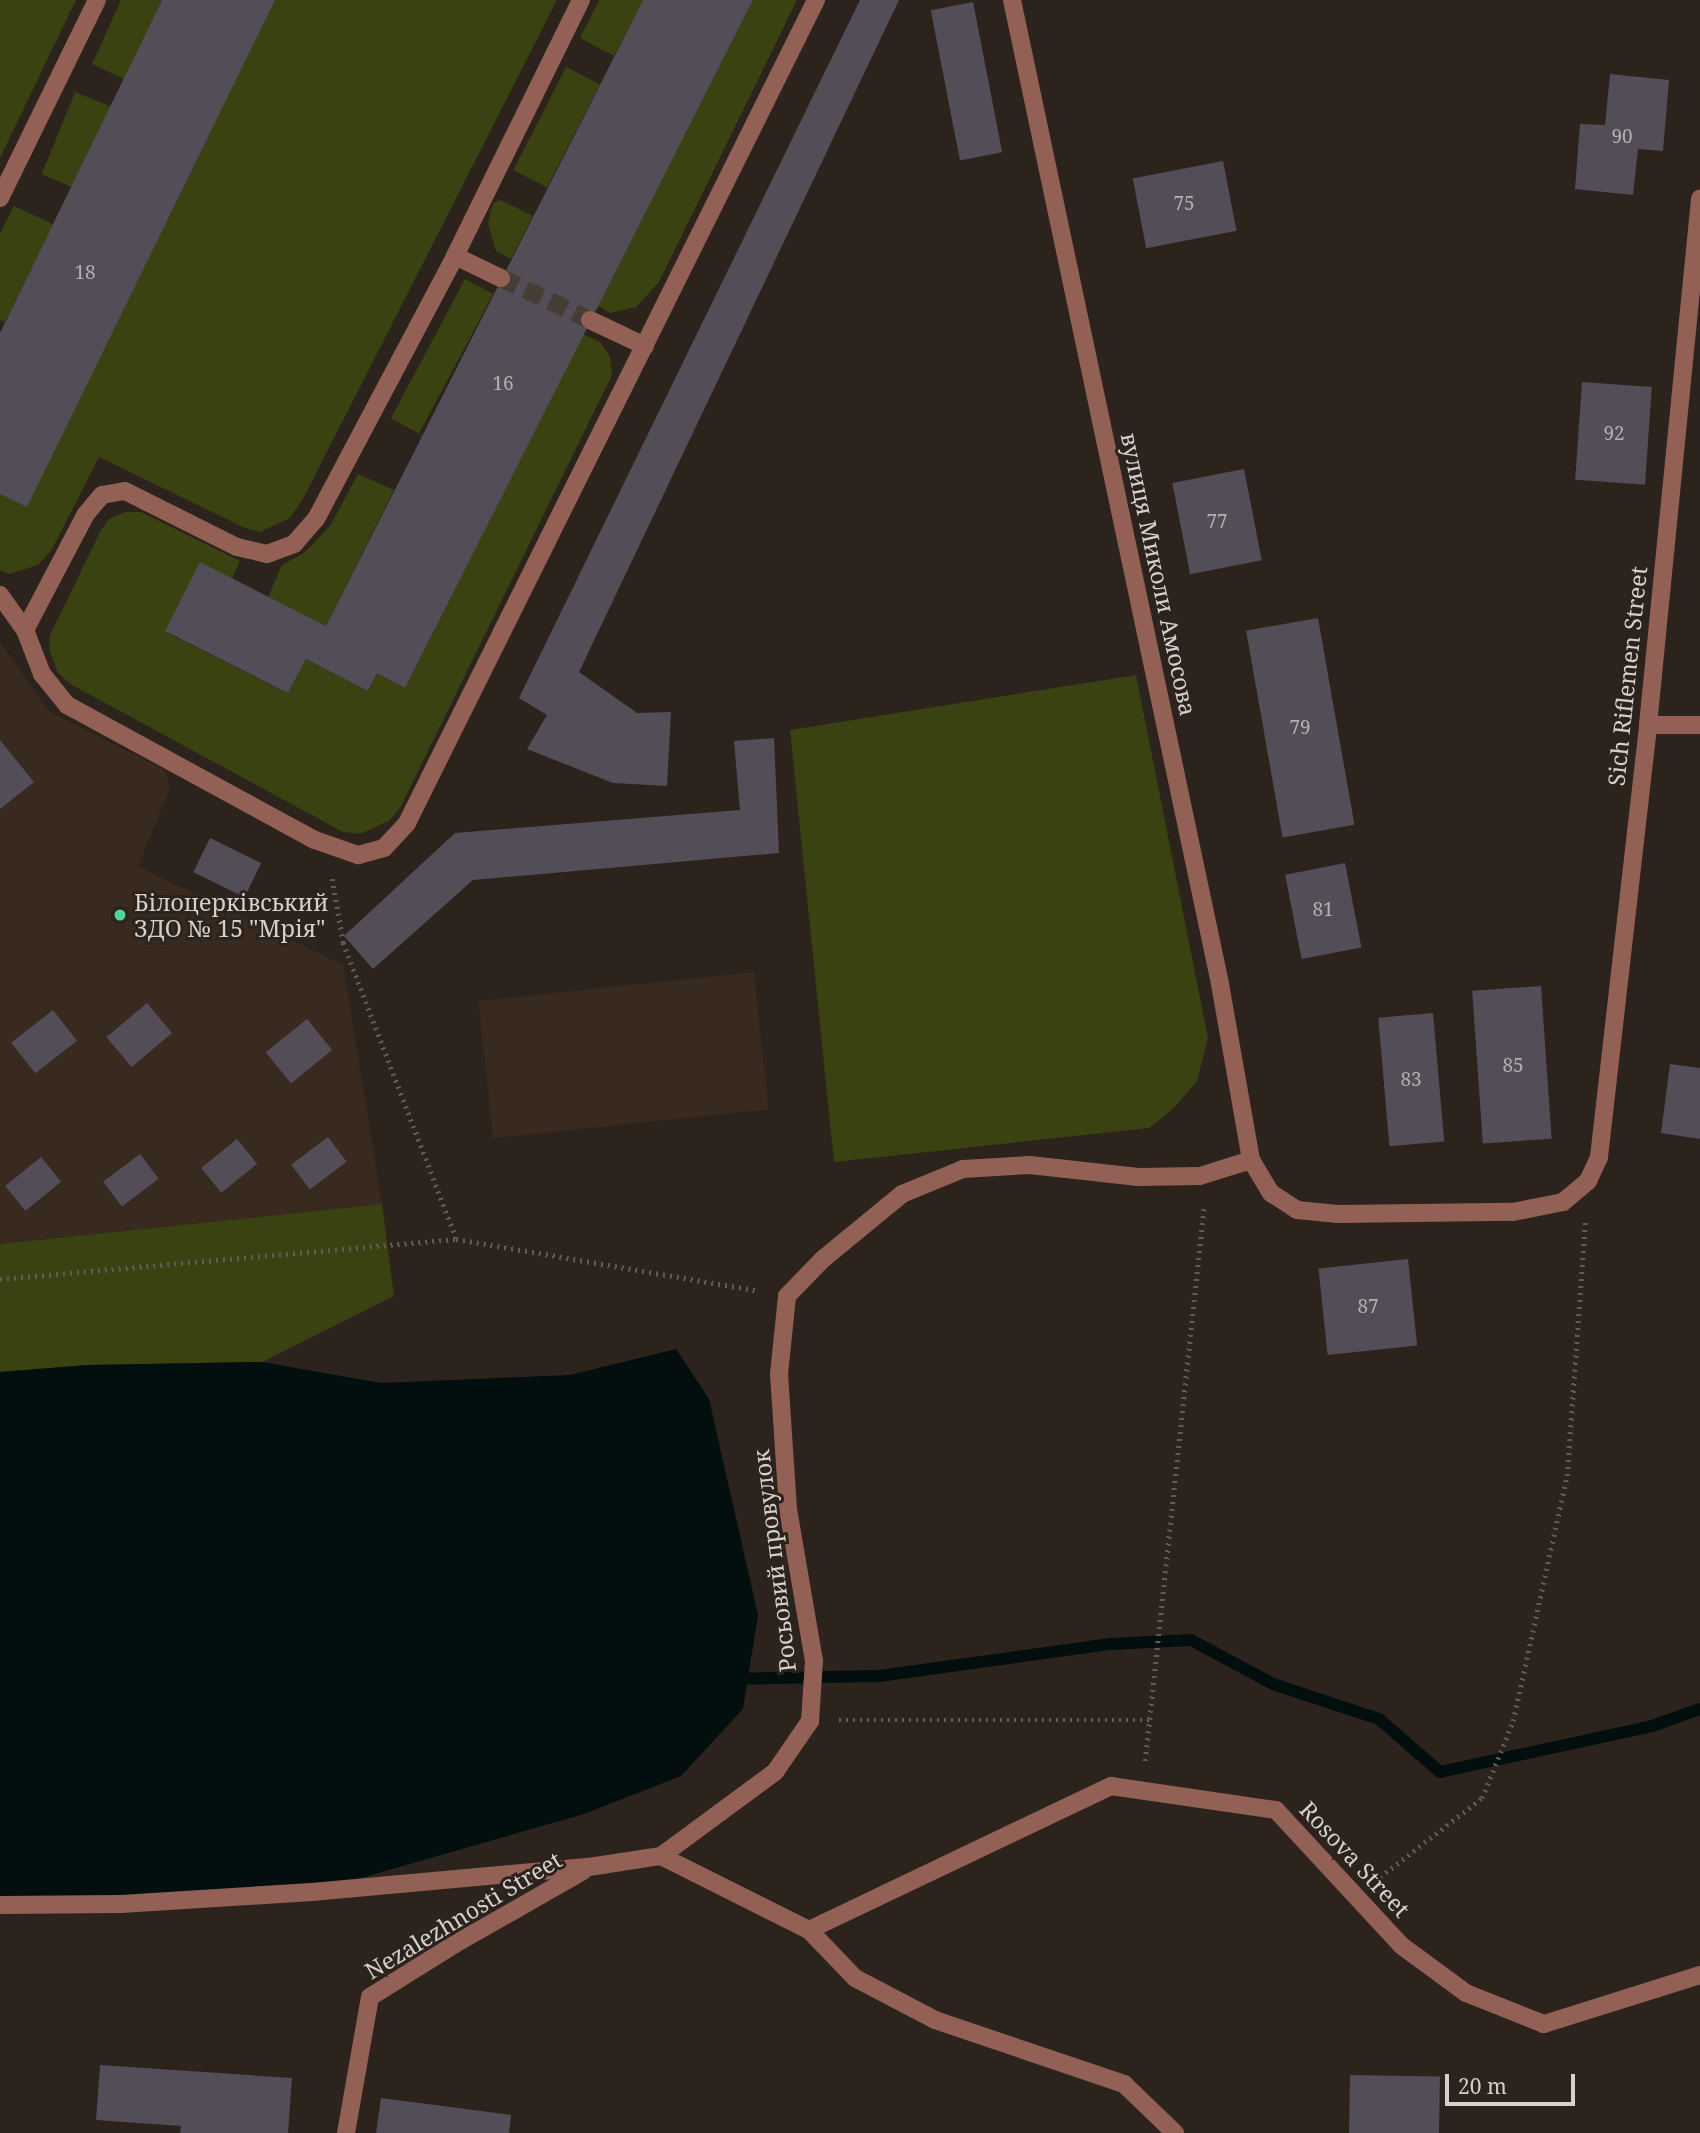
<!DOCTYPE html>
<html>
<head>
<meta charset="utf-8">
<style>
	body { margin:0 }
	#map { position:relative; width:1700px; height:2133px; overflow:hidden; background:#2c231d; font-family:"Noto Serif",serif }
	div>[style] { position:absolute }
	.built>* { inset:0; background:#382a1f; transform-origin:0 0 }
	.green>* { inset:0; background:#394210; transform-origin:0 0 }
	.water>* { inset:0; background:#030e0e }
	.stream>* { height:12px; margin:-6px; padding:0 6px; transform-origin:6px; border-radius:6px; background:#030e0e }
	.building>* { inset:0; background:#524d57; transform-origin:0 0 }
	.minor-tunnel>* { height:18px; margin-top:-9px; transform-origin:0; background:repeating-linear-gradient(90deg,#463d37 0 18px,transparent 0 27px) }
	.path>* { height:4.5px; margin-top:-2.25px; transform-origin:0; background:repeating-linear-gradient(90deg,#625a54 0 2px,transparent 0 7px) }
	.minor>* { height:18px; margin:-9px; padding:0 9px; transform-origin:9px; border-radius:9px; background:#936056 }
	.dots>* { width:19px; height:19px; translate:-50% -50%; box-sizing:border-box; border:4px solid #2c231d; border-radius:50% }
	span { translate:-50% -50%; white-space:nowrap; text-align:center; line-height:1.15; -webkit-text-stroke:6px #2c231d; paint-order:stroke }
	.number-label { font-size:19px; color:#b5afaf }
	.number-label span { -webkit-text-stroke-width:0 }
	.street-label { font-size:23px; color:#d6d0cc }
	.poi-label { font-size:23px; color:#d6d0cc }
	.left { translate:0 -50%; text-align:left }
	.scale { position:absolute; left:1445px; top:2074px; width:130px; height:32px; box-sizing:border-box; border:4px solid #d6d0cc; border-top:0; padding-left:9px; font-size:21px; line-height:24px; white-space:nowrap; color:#d6d0cc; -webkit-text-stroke:5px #2c231d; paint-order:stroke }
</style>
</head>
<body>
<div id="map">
	<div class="built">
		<div style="clip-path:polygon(0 641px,48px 711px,165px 770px,170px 789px,138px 866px,343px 965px,382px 1204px,0 1244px)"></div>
		<div style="left:754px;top:972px;width:138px;height:277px;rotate:84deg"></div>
	</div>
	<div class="green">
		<div style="clip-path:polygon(0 0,76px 0,0 158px)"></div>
		<div style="clip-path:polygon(121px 0,162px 0,124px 79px,92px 64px)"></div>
		<div style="clip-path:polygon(275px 0,557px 0,303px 499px,290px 518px,260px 532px,245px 528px,99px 457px,51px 551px,38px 565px,9px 574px,0 570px,0 494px)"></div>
		<div style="clip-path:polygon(599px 0,643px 0,614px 56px,580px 38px)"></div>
		<div style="clip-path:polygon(753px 0,797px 0,659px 282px,636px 307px,610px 313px,598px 306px)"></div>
		<div style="left:566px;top:67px;width:38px;height:116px;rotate:27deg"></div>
		<div style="left:75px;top:92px;width:38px;height:89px;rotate:22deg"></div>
		<div style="clip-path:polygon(501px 200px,533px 216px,511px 259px,496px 251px,488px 224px,493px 203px)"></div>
		<div style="clip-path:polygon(14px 206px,53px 224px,5px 322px,0 320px,0 234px)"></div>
		<div style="left:465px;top:279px;width:32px;height:158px;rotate:28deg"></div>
		<div style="clip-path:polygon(583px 334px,600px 342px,610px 356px,612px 375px,400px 808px,389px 821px,360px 834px,343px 832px,72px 685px,58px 673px,49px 648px,50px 635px,101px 530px,109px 519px,126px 512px,141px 512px,240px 561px,232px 579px,166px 632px,288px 693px,306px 659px,368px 691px,377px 673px,405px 688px)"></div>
		<div style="clip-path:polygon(358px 474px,394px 490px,326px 626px,268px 597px,282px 565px,304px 553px,330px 526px)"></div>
		<div style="clip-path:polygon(1136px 675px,1208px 1038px,1197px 1081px,1174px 1108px,1149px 1128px,834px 1162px,790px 730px)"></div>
		<div style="clip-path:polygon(382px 1204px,394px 1296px,262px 1362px,88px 1365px,0 1372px,0 1244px)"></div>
	</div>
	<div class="water">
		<div style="clip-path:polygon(676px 1349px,709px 1399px,758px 1615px,743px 1709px,681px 1776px,584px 1814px,312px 1892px,0 1903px,0 1372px,88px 1365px,262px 1362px,381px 1383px,570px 1375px)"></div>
	</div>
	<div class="stream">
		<div style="left:731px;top:1679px;width:148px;rotate:-1.2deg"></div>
		<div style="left:879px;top:1676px;width:234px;rotate:-7.9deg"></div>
		<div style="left:1111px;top:1644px;width:80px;rotate:-2.9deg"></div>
		<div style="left:1191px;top:1640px;width:93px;rotate:28.2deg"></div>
		<div style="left:1273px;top:1684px;width:112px;rotate:18.3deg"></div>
		<div style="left:1379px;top:1719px;width:81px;rotate:41deg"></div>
		<div style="left:1440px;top:1772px;width:217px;rotate:-12.2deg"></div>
		<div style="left:1652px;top:1726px;width:51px;rotate:-19.5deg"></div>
	</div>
	<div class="building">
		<div style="clip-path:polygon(162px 0,275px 0,27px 507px,0 494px,0 333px)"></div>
		<div style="clip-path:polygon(643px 0,753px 0,405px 688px,377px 673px,368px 691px,306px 659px,288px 693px,165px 631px,200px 562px,326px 626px)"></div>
		<div style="clip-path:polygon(860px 0,899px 0,579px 672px,637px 713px,671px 712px,667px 786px,613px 783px,527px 749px,547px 715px,519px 698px)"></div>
		<div style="left:973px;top:2px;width:153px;height:43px;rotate:79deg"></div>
		<div style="clip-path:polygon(1610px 74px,1669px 80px,1663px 151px,1638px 149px,1633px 195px,1575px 189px,1580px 124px,1605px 125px)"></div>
		<div style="left:1223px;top:161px;width:71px;height:92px;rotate:79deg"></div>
		<div style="left:1582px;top:382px;width:70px;height:98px;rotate:4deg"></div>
		<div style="left:1244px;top:469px;width:93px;height:73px;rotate:79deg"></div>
		<div style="left:1318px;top:618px;width:210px;height:73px;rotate:80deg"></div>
		<div style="clip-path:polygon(774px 738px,779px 853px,473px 880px,373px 969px,344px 936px,455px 833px,740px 810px,734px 741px)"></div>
		<div style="clip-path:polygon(0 740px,34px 782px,0 809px)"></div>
		<div style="left:210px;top:838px;width:57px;height:38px;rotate:26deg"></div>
		<div style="left:1345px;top:863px;width:86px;height:61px;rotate:79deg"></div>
		<div style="left:1541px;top:986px;width:153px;height:69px;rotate:86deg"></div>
		<div style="left:147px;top:1003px;width:39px;height:53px;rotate:50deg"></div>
		<div style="left:53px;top:1010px;width:39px;height:53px;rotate:52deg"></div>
		<div style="left:1433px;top:1013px;width:129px;height:55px;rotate:85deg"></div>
		<div style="left:307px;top:1019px;width:40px;height:53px;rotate:51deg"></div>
		<div style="clip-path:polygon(1670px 1064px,1700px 1068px,1700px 1139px,1661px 1133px)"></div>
		<div style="left:328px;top:1137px;width:31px;height:46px;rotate:53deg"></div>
		<div style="left:237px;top:1139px;width:32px;height:46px;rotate:51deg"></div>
		<div style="left:140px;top:1154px;width:31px;height:46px;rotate:53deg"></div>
		<div style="left:41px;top:1157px;width:32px;height:46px;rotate:51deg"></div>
		<div style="left:1408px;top:1259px;width:87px;height:90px;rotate:84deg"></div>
		<div style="clip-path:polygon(100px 2065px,292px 2078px,288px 2133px,180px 2133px,181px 2126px,96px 2120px)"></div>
		<div style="left:1350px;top:2075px;width:90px;height:58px;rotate:1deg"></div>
		<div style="clip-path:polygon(381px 2098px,511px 2115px,509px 2133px,376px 2133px)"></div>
	</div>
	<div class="minor-tunnel">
		<div style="left:501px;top:278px;width:98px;rotate:25.3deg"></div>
	</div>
	<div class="path">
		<div style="left:456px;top:1239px;width:307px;rotate:9.7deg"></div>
		<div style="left:0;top:1279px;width:458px;rotate:-5deg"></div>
		<div style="left:456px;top:1239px;width:317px;rotate:-110.9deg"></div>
		<div style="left:343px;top:943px;width:65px;rotate:-99.8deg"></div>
		<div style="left:839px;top:1720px;width:310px"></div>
		<div style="left:1145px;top:1761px;width:558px;rotate:-83.93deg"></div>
		<div style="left:1380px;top:1877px;width:129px;rotate:-37.8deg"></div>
		<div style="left:1482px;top:1798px;width:83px;rotate:-68.1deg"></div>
		<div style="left:1513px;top:1721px;width:251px;rotate:-77.6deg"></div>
		<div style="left:1567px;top:1476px;width:254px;rotate:-85.9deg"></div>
	</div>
	<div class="minor">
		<div style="left:1012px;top:0;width:1006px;rotate:78.06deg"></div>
		<div style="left:1220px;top:984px;width:179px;rotate:80deg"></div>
		<div style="left:0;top:198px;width:220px;rotate:-63.9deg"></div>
		<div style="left:455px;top:256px;width:51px;rotate:25.6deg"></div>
		<div style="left:590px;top:320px;width:61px;rotate:25.3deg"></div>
		<div style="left:0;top:595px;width:43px;rotate:54.5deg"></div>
		<div style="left:25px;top:630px;width:47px;rotate:68.9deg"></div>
		<div style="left:42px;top:674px;width:40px;rotate:51deg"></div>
		<div style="left:67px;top:705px;width:282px;rotate:28.6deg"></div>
		<div style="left:315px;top:840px;width:46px;rotate:19.2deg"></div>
		<div style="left:358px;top:855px;width:27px;rotate:-15deg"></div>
		<div style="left:384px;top:848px;width:34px;rotate:-47deg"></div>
		<div style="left:407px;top:823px;width:919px;rotate:-63.57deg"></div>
		<div style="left:25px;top:630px;width:131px;rotate:-62.3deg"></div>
		<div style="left:86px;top:514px;width:25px;rotate:-50deg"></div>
		<div style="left:102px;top:495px;width:23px;rotate:-10deg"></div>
		<div style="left:125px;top:491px;width:125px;rotate:26.6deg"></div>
		<div style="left:237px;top:547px;width:31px;rotate:13deg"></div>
		<div style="left:267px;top:554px;width:29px;rotate:-20deg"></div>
		<div style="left:294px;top:544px;width:33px;rotate:-49deg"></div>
		<div style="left:316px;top:519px;width:297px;rotate:-62.1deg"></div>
		<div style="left:455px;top:256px;width:285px;rotate:-63.8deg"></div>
		<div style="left:1648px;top:725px;width:52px"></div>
		<div style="left:661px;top:1856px;width:165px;rotate:26.6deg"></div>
		<div style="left:809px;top:1930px;width:66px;rotate:46.2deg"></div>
		<div style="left:855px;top:1978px;width:90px;rotate:27.7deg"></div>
		<div style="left:935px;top:2020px;width:200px;rotate:18.7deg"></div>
		<div style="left:1124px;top:2084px;width:71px;rotate:43.9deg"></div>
		<div style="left:0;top:1905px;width:121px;rotate:-0.5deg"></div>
		<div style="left:121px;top:1904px;width:191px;rotate:-3.6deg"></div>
		<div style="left:312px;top:1892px;width:278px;rotate:-5.2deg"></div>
		<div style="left:589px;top:1867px;width:73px;rotate:-8.7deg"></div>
		<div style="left:661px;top:1856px;width:142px;rotate:-36.4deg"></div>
		<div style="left:775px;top:1772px;width:62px;rotate:-55.5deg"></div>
		<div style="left:810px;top:1721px;width:60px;rotate:-86.2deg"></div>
		<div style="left:814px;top:1661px;width:154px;rotate:-99.7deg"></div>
		<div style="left:788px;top:1509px;width:135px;rotate:-93.8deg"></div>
		<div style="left:779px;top:1374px;width:78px;rotate:-84.1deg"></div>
		<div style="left:787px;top:1296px;width:52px;rotate:-45.8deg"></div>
		<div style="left:823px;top:1259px;width:102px;rotate:-39.4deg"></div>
		<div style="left:902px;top:1194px;width:66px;rotate:-22.3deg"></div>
		<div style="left:963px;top:1169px;width:67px;rotate:-3.4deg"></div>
		<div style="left:1030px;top:1165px;width:109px;rotate:6.3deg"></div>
		<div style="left:1138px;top:1177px;width:62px;rotate:-0.9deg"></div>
		<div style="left:1200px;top:1176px;width:53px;rotate:-17.4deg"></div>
		<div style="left:1251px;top:1160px;width:39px;rotate:59deg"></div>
		<div style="left:1271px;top:1193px;width:31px;rotate:33deg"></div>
		<div style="left:1297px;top:1210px;width:41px;rotate:5.6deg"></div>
		<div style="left:1338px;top:1214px;width:175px;rotate:-0.7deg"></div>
		<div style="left:1513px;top:1212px;width:51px;rotate:-11.3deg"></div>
		<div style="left:1563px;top:1202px;width:33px;rotate:-40deg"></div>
		<div style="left:1588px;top:1181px;width:26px;rotate:-65deg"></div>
		<div style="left:1599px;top:1157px;width:435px;rotate:-83.5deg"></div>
		<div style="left:1648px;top:725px;width:529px;rotate:-84.35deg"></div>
		<div style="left:809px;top:1930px;width:335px;rotate:-25.5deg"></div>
		<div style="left:1111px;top:1786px;width:167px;rotate:8.3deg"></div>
		<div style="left:1276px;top:1810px;width:185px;rotate:47.2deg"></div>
		<div style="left:1402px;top:1946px;width:79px;rotate:36.3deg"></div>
		<div style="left:1466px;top:1993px;width:84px;rotate:21.7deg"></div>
		<div style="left:1544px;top:2024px;width:164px;rotate:-17.4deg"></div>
		<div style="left:346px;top:2133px;width:138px;rotate:-80deg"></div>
		<div style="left:370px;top:1997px;width:100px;rotate:-31.9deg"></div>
		<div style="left:455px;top:1944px;width:147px;rotate:-29.7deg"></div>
	</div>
	<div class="dots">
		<div style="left:120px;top:915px;background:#4fd399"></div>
	</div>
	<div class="number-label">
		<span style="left:1622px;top:137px">90</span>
		<span style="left:1184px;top:204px">75</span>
		<span style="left:85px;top:273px">18</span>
		<span style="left:503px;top:384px">16</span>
		<span style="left:1614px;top:434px">92</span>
		<span style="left:1217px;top:522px">77</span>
		<span style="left:1300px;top:728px">79</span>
		<span style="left:1323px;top:910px">81</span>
		<span style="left:1513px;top:1066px">85</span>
		<span style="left:1411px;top:1080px">83</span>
		<span style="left:1368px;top:1307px">87</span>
	</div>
	<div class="street-label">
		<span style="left:1159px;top:574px;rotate:78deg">вулиця Миколи Амосова</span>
		<span style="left:1627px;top:676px;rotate:-84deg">Sich Riflemen Street</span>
		<span style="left:774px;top:1561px;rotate:-97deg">Росьовий провулок</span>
		<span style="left:1355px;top:1859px;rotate:47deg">Rosova Street</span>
		<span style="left:463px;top:1915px;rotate:-31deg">Nezalezhnosti Street</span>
	</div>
	<div class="poi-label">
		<span class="left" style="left:134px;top:915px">Білоцерківський<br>ЗДО № 15 "Мрія"</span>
	</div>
	<div class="scale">20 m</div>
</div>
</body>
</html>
